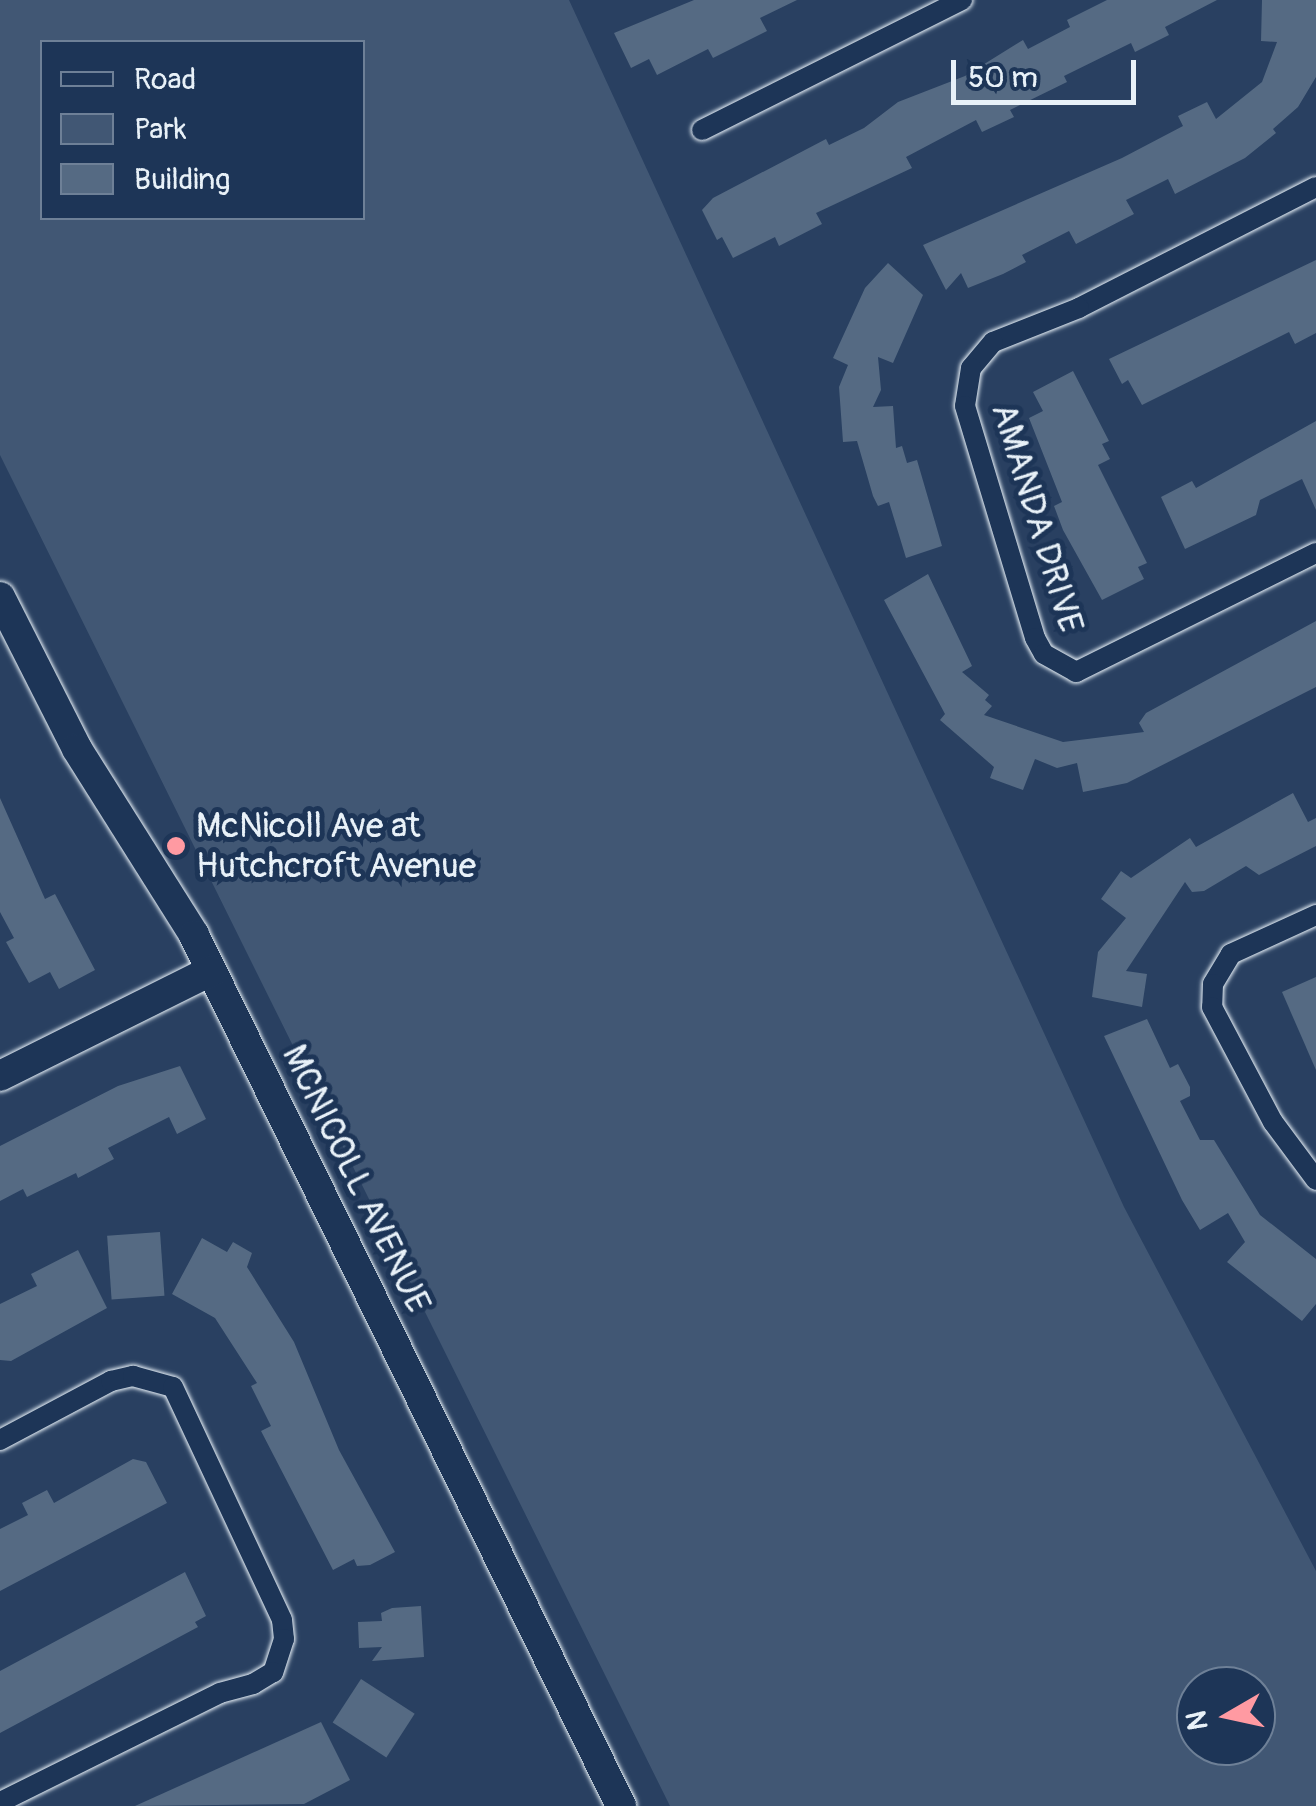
<!DOCTYPE html>
<html>
<head>
<meta charset="utf-8">
<style>
	body { margin:0 }
	#map { position:relative; width:1316px; height:1806px; overflow:hidden; background:#294061; font-family:Pangolin,sans-serif }
	div>[style] { position:absolute }
	.green>* { inset:0; background:#415774 }
	.building>* { inset:0; background:#556a83; transform-origin:0 0 }
	.roads { filter:drop-shadow(0 0 2px #e8f1f8) drop-shadow(0 0 2px #e8f1f8) }
	.street>* { height:20px; margin:-10px; padding:0 10px; transform-origin:10px; border-radius:10px; background:#1d3557 }
	.secondary>* { height:30px; margin:-15px; padding:0 15px; transform-origin:15px; border-radius:15px; background:#1d3557 }
	.dots>* { width:28px; height:28px; translate:-50% -50%; box-sizing:border-box; border:5px solid #1d3557; border-radius:50% }
	span { translate:-50% -50%; white-space:nowrap; text-align:center; line-height:1.15; -webkit-text-stroke:10px #1d3557; paint-order:stroke }
	.street-label { font-size:35px; color:#e8f1f8 }
	.poi-label { font-size:35px; color:#e8f1f8 }
	.left { translate:0 -50%; text-align:left }
	.legend { position:absolute; left:40px; top:40px; width:325px; height:180px; box-sizing:border-box; background:#1d3557; border:2px solid #6e8097; margin:0; padding:12px 18px; list-style:none; font-size:30px; color:#e8f1f8 }
	.legend li { display:flex; align-items:center; gap:20px; height:50px }
	.legend b { width:50px; border:2px solid #6e8097 }
	.north { position:absolute; left:1176px; top:1666px; width:100px; height:100px; box-sizing:border-box; background:#1d3557; border:2px solid #6e8097; border-radius:50%; rotate:261deg; font-size:28px; font-weight:700; line-height:40px; text-align:center; color:#e8f1f8 }
	.north::after { content:''; display:block; margin:auto; width:35px; height:45px; background:#ff9aa2; clip-path:polygon(50% 0,100% 100%,50% 72%,0 100%) }
	.scale { position:absolute; left:951px; top:60px; width:185px; height:45px; box-sizing:border-box; border:5px solid #e8f1f8; border-top:0; padding-left:12px; font-size:30px; line-height:35px; white-space:nowrap; color:#e8f1f8; -webkit-text-stroke:8px #1d3557; paint-order:stroke }
</style>
</head>
<body>
<div id="map">
	<div class="green">
		<div style="clip-path:polygon(evenodd,0 0,569px 0,1124px 1207px,1316px 1571px,1316px 1806px,670px 1806px,0 455px,0 0,42px 42px,362px 42px,362px 218px,42px 218px,42px 42px,0 0,1196px 1686px,1256px 1686px,1256px 1746px,1196px 1746px,1196px 1686px)"></div>
	</div>
	<div class="building">
		<div style="clip-path:polygon(694px 0,797px 0,760px 18px,767px 31px,713px 58px,708px 49px,657px 75px,649px 59px,631px 68px,614px 33px)"></div>
		<div style="clip-path:polygon(1107px 0,1217px 0,1165px 27px,1169px 35px,1135px 52px,1131px 43px,1064px 76px,1067px 82px,1010px 110px,1014px 117px,982px 132px,976px 120px,906px 157px,912px 168px,816px 213px,822px 224px,779px 246px,775px 237px,733px 258px,722px 237px,717px 240px,702px 210px,713px 198px,826px 139px,829px 145px,864px 128px,898px 102px,965px 76px,1023px 40px,1028px 49px,1070px 27px,1067px 20px)"></div>
		<div style="clip-path:polygon(1262px 0,1316px 0,1316px 77px,1298px 107px,1273px 129px,1276px 133px,1245px 158px,1175px 194px,1168px 179px,1126px 200px,1134px 214px,1076px 244px,1069px 231px,1022px 255px,1026px 262px,1003px 274px,968px 288px,961px 273px,946px 290px,923px 245px,1122px 158px,1183px 126px,1178px 116px,1207px 102px,1216px 119px,1262px 82px,1277px 42px,1261px 41px)"></div>
		<div style="clip-path:polygon(1316px 260px,1316px 333px,1295px 344px,1289px 332px,1142px 405px,1128px 380px,1122px 384px,1109px 359px)"></div>
		<div style="clip-path:polygon(888px 263px,923px 295px,893px 363px,878px 357px,881px 390px,873px 407px,893px 406px,896px 448px,902px 446px,907px 463px,917px 460px,942px 546px,906px 558px,889px 502px,878px 506px,873px 496px,857px 441px,843px 442px,839px 387px,848px 365px,833px 358px,865px 288px)"></div>
		<div style="clip-path:polygon(1073px 371px,1109px 441px,1102px 444px,1110px 459px,1098px 465px,1147px 563px,1138px 567px,1144px 579px,1102px 600px,1063px 530px,1054px 506px,1062px 502px,1029px 418px,1043px 411px,1033px 392px)"></div>
		<div style="clip-path:polygon(1316px 421px,1316px 510px,1302px 479px,1260px 500px,1256px 515px,1185px 549px,1161px 497px,1192px 481px,1196px 488px)"></div>
		<div style="clip-path:polygon(928px 574px,972px 666px,962px 672px,989px 695px,985px 700px,992px 706px,984px 715px,1063px 742px,1144px 732px,1139px 723px,1146px 713px,1316px 621px,1316px 687px,1127px 783px,1083px 792px,1077px 763px,1057px 768px,1035px 759px,1023px 790px,990px 778px,994px 767px,940px 720px,945px 714px,884px 600px)"></div>
		<div style="clip-path:polygon(1293px 793px,1308px 822px,1316px 818px,1316px 846px,1259px 875px,1246px 866px,1204px 891px,1192px 892px,1185px 882px,1126px 971px,1147px 974px,1142px 1007px,1092px 997px,1098px 952px,1126px 918px,1101px 899px,1121px 871px,1131px 878px,1190px 838px,1196px 847px)"></div>
		<div style="clip-path:polygon(0 798px,45px 899px,55px 894px,95px 970px,59px 989px,50px 972px,29px 983px,6px 942px,14px 938px,0 912px)"></div>
		<div style="clip-path:polygon(1316px 977px,1316px 1070px,1282px 992px)"></div>
		<div style="clip-path:polygon(1147px 1019px,1170px 1068px,1178px 1064px,1190px 1087px,1190px 1096px,1180px 1101px,1200px 1140px,1214px 1140px,1260px 1215px,1316px 1259px,1316px 1304px,1302px 1321px,1227px 1262px,1245px 1242px,1228px 1213px,1200px 1230px,1182px 1200px,1104px 1036px)"></div>
		<div style="clip-path:polygon(180px 1066px,206px 1119px,177px 1134px,169px 1117px,108px 1148px,114px 1159px,78px 1178px,76px 1173px,27px 1197px,23px 1189px,0 1201px,0 1146px,118px 1086px)"></div>
		<div style="left:160px;top:1232px;width:64px;height:53px;rotate:86deg"></div>
		<div style="clip-path:polygon(202px 1238px,227px 1252px,233px 1242px,252px 1253px,247px 1267px,294px 1342px,339px 1450px,395px 1552px,370px 1565px,357px 1566px,354px 1559px,333px 1570px,261px 1431px,271px 1426px,251px 1386px,257px 1383px,215px 1318px,172px 1294px)"></div>
		<div style="clip-path:polygon(78px 1250px,107px 1308px,11px 1361px,0 1360px,0 1304px,37px 1286px,31px 1274px)"></div>
		<div style="clip-path:polygon(133px 1459px,146px 1462px,167px 1503px,0 1591px,0 1529px,28px 1515px,22px 1503px,47px 1490px,54px 1503px)"></div>
		<div style="clip-path:polygon(185px 1572px,206px 1616px,195px 1622px,198px 1627px,0 1733px,0 1671px)"></div>
		<div style="clip-path:polygon(421px 1606px,424px 1657px,372px 1661px,382px 1647px,359px 1648px,358px 1622px,382px 1621px,381px 1613px,392px 1608px)"></div>
		<div style="left:361px;top:1679px;width:64px;height:52px;rotate:33deg"></div>
		<div style="clip-path:polygon(321px 1722px,350px 1780px,304px 1804px,135px 1806px)"></div>
	</div>
	<div class="roads">
		<div class="street">
			<div style="left:702px;top:130px;width:291px;rotate:-26.6deg"></div>
			<div style="left:1316px;top:187px;width:266px;rotate:153deg"></div>
			<div style="left:1079px;top:308px;width:92px;rotate:158.4deg"></div>
			<div style="left:993px;top:342px;width:34px;rotate:130deg"></div>
			<div style="left:971px;top:368px;width:38px;rotate:99deg"></div>
			<div style="left:965px;top:406px;width:242px;rotate:73.2deg"></div>
			<div style="left:1035px;top:638px;width:18px;rotate:61deg"></div>
			<div style="left:1044px;top:654px;width:37px;rotate:29deg"></div>
			<div style="left:1076px;top:672px;width:268px;rotate:-26.4deg"></div>
			<div style="left:1316px;top:915px;width:94px;rotate:155.4deg"></div>
			<div style="left:1231px;top:954px;width:35px;rotate:121deg"></div>
			<div style="left:1213px;top:984px;width:23px;rotate:92deg"></div>
			<div style="left:1212px;top:1007px;width:130px;rotate:62.1deg"></div>
			<div style="left:1273px;top:1122px;width:72px;rotate:53.4deg"></div>
			<div style="left:0;top:1440px;width:126px;rotate:-28deg"></div>
			<div style="left:111px;top:1381px;width:23px;rotate:-13deg"></div>
			<div style="left:133px;top:1376px;width:41px;rotate:15.4deg"></div>
			<div style="left:173px;top:1387px;width:257px;rotate:64.9deg"></div>
			<div style="left:282px;top:1620px;width:19px;rotate:84deg"></div>
			<div style="left:284px;top:1639px;width:35px;rotate:108deg"></div>
			<div style="left:273px;top:1672px;width:23px;rotate:149deg"></div>
			<div style="left:253px;top:1684px;width:34px;rotate:165deg"></div>
			<div style="left:220px;top:1693px;width:246px;rotate:153.6deg"></div>
		</div>
		<div class="secondary">
			<div style="left:0;top:597px;width:170px;rotate:63.1deg"></div>
			<div style="left:77px;top:749px;width:220px;rotate:57.8deg"></div>
			<div style="left:194px;top:935px;width:970px;rotate:63.88deg"></div>
			<div style="left:0;top:1076px;width:236px;rotate:-26.5deg"></div>
		</div>
	</div>
	<div class="dots">
		<div style="left:176px;top:846px;background:#ff9aa2"></div>
	</div>
	<div class="street-label">
		<span style="left:1037px;top:518px;rotate:73deg">AMANDA DRIVE</span>
		<span style="left:356px;top:1179px;rotate:64deg">MCNICOLL AVENUE</span>
	</div>
	<div class="poi-label">
		<span class="left" style="left:196px;top:846px">McNicoll Ave at<br>Hutchcroft Avenue</span>
	</div>
	<ul class="legend">
	<li><b style="height:12px;background:#1d3557"></b>Road</li>
	<li><b style="height:28px;background:#415774"></b>Park</li>
	<li><b style="height:28px;background:#556a83"></b>Building</li>
	</ul>
	<div class="north">N</div>
	<div class="scale">50 m</div>
</div>
</body>
</html>
